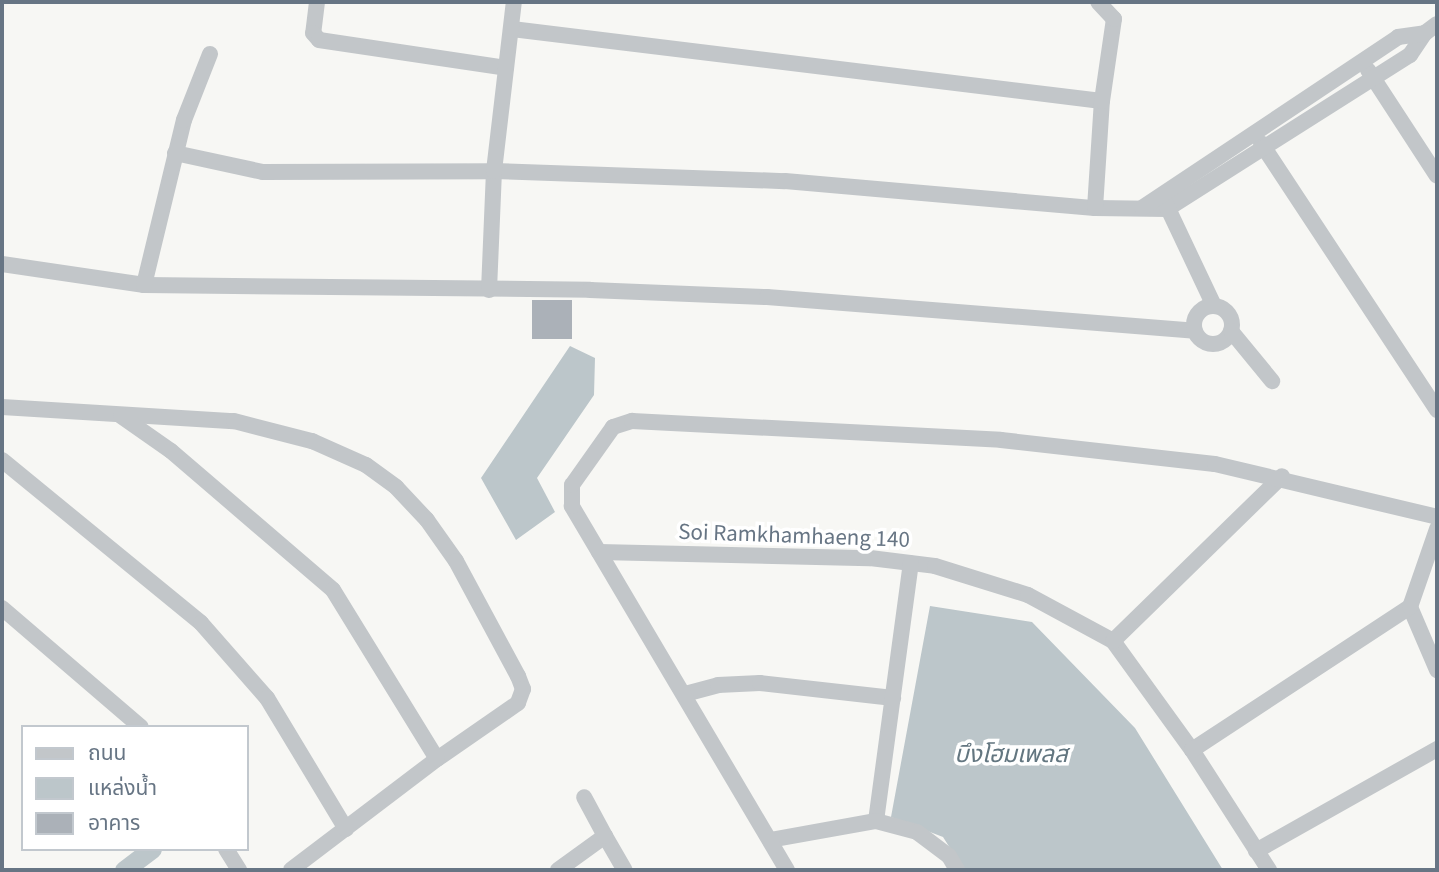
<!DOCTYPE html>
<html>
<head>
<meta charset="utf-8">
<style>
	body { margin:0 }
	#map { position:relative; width:1439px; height:872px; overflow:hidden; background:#f7f7f4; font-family:"Source Sans 3","Noto Sans Thai",sans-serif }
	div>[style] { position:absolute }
	.water>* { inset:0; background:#bcc6ca }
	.canal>* { height:19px; margin:-9.5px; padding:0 9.5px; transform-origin:9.5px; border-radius:9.5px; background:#bcc6ca }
	.building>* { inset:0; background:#abb1b8; transform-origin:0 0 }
	.minor>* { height:16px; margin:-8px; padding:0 8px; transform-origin:8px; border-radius:8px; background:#c2c6c9 }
	.minor>.ring { margin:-8px; padding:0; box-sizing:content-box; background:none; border:16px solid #c2c6c9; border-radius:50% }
	span { translate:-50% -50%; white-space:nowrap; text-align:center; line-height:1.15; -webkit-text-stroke:7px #fff; paint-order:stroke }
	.street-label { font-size:23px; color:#677584 }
	.water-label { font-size:24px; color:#637680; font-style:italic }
	.frame { position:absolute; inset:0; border:4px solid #677584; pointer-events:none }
	.legend { position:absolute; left:21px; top:725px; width:228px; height:126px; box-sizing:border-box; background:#fff; border:2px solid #c2c8ce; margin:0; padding:9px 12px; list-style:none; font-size:21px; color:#677584 }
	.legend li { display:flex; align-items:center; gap:14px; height:35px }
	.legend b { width:35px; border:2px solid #c2c8ce }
</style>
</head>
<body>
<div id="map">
	<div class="water">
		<div style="clip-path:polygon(570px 346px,595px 358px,594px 395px,537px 478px,555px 512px,516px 540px,481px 478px)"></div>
		<div style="clip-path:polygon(930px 606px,1032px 622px,1135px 728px,1223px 870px,964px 870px,943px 837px,891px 817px)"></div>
	</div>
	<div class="canal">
		<div style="left:124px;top:870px;width:35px;rotate:-37deg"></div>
	</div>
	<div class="building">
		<div style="left:532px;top:300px;width:40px;height:39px"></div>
	</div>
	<div class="minor">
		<div style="left:317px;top:2px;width:31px;rotate:97deg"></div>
		<div style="left:313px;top:33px;width:9px;rotate:49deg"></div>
		<div style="left:319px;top:40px;width:189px;rotate:8.5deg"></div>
		<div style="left:512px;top:29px;width:594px;rotate:6.96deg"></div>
		<div style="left:1368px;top:70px;width:126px;rotate:56.9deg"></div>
		<div style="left:1261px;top:143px;width:320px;rotate:56.6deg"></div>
		<div style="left:175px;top:153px;width:90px;rotate:12.2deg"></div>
		<div style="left:263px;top:172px;width:231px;rotate:-0.2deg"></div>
		<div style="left:494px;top:171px;width:291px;rotate:2deg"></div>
		<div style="left:785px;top:181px;width:311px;rotate:5deg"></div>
		<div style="left:1095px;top:208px;width:72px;rotate:0.8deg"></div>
		<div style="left:1167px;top:209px;width:288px;rotate:-32.4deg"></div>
		<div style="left:1410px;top:55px;width:27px;rotate:-56deg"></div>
		<div style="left:1425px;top:33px;width:15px;rotate:-37deg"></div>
		<div style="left:1164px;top:200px;width:117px;rotate:64.7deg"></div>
		<div style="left:1095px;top:208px;width:107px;rotate:-86.3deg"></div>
		<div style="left:1102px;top:101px;width:83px;rotate:-81.7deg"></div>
		<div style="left:1114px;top:19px;width:23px;rotate:-133deg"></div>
		<div style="left:1142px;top:208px;width:308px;rotate:-33.7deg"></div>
		<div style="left:1398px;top:37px;width:27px;rotate:-8deg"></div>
		<div style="left:2px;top:264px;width:144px;rotate:8.4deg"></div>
		<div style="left:144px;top:285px;width:446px;rotate:0.6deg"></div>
		<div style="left:590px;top:290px;width:177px;rotate:2.3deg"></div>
		<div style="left:767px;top:297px;width:429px;rotate:4.5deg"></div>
		<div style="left:144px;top:285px;width:170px;rotate:-76.4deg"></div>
		<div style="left:184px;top:120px;width:71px;rotate:-68.5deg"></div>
		<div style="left:489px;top:290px;width:119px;rotate:-87.6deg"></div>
		<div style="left:494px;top:171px;width:170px;rotate:-83.3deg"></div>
		<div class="ring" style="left:1194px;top:306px;width:22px;height:22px"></div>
		<div style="left:1231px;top:331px;width:65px;rotate:50.6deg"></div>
		<div style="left:2px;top:407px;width:232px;rotate:3.5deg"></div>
		<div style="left:234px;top:421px;width:81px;rotate:14.4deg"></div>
		<div style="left:312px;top:441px;width:59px;rotate:24deg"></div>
		<div style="left:366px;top:465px;width:37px;rotate:36deg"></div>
		<div style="left:396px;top:487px;width:45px;rotate:46.8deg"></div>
		<div style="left:427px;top:520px;width:50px;rotate:54.7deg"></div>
		<div style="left:456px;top:561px;width:131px;rotate:61.7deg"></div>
		<div style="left:518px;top:676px;width:14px;rotate:69deg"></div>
		<div style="left:523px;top:689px;width:15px;rotate:110deg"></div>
		<div style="left:518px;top:703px;width:98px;rotate:145.3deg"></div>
		<div style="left:437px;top:759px;width:183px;rotate:142.8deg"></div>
		<div style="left:121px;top:416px;width:61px;rotate:35deg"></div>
		<div style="left:171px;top:451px;width:213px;rotate:40.6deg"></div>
		<div style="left:333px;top:590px;width:198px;rotate:58.4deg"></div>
		<div style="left:2px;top:460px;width:257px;rotate:39.3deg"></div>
		<div style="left:201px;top:623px;width:100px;rotate:48.7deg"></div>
		<div style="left:267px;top:698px;width:153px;rotate:58.9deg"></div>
		<div style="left:599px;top:552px;width:271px;rotate:1.3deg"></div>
		<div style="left:870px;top:558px;width:65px;rotate:7deg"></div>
		<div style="left:935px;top:566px;width:97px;rotate:17.3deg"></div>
		<div style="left:1028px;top:595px;width:97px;rotate:28.4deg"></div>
		<div style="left:1113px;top:641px;width:135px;rotate:54.1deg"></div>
		<div style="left:1192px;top:750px;width:143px;rotate:57.3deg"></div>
		<div style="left:1410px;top:607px;width:69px;rotate:66.8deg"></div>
		<div style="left:2px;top:608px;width:183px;rotate:40.6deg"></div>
		<div style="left:1113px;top:641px;width:236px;rotate:-44.3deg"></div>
		<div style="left:685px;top:694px;width:34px;rotate:-15deg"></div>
		<div style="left:718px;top:685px;width:42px;rotate:-2.7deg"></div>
		<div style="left:760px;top:683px;width:134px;rotate:6.4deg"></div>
		<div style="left:1192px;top:750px;width:261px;rotate:-33.3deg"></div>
		<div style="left:1410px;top:607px;width:83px;rotate:-70.9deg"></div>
		<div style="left:876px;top:821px;width:260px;rotate:-82.3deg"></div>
		<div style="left:605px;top:836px;width:39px;rotate:60deg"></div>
		<div style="left:770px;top:840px;width:108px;rotate:-10.2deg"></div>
		<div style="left:876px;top:821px;width:42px;rotate:15deg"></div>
		<div style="left:917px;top:832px;width:40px;rotate:37deg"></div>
		<div style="left:949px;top:856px;width:16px;rotate:60deg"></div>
		<div style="left:226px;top:849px;width:25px;rotate:58deg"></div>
		<div style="left:1256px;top:851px;width:208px;rotate:-29.4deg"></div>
		<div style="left:558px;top:870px;width:58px;rotate:-35.9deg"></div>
		<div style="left:605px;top:836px;width:44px;rotate:-118.3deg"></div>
		<div style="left:787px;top:870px;width:423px;rotate:-120.6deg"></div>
		<div style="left:572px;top:506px;width:21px;rotate:-90deg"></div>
		<div style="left:572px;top:485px;width:71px;rotate:-54.7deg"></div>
		<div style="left:613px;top:427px;width:20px;rotate:-18deg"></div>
		<div style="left:632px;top:421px;width:369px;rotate:2.9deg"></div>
		<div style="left:1001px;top:440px;width:215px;rotate:6.4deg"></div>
		<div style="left:1215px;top:464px;width:228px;rotate:13.4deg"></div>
	</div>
	<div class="street-label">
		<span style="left:794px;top:536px;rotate:2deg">Soi Ramkhamhaeng 140</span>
	</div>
	<div class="water-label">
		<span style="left:1011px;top:755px">บึงโฮมเพลส</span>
	</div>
	<div class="frame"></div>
	<ul class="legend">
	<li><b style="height:9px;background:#c2c6c9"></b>ถนน</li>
	<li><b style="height:19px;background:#bcc6ca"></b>แหล่งน้ำ</li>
	<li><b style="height:19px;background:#abb1b8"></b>อาคาร</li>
	</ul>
</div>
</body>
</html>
